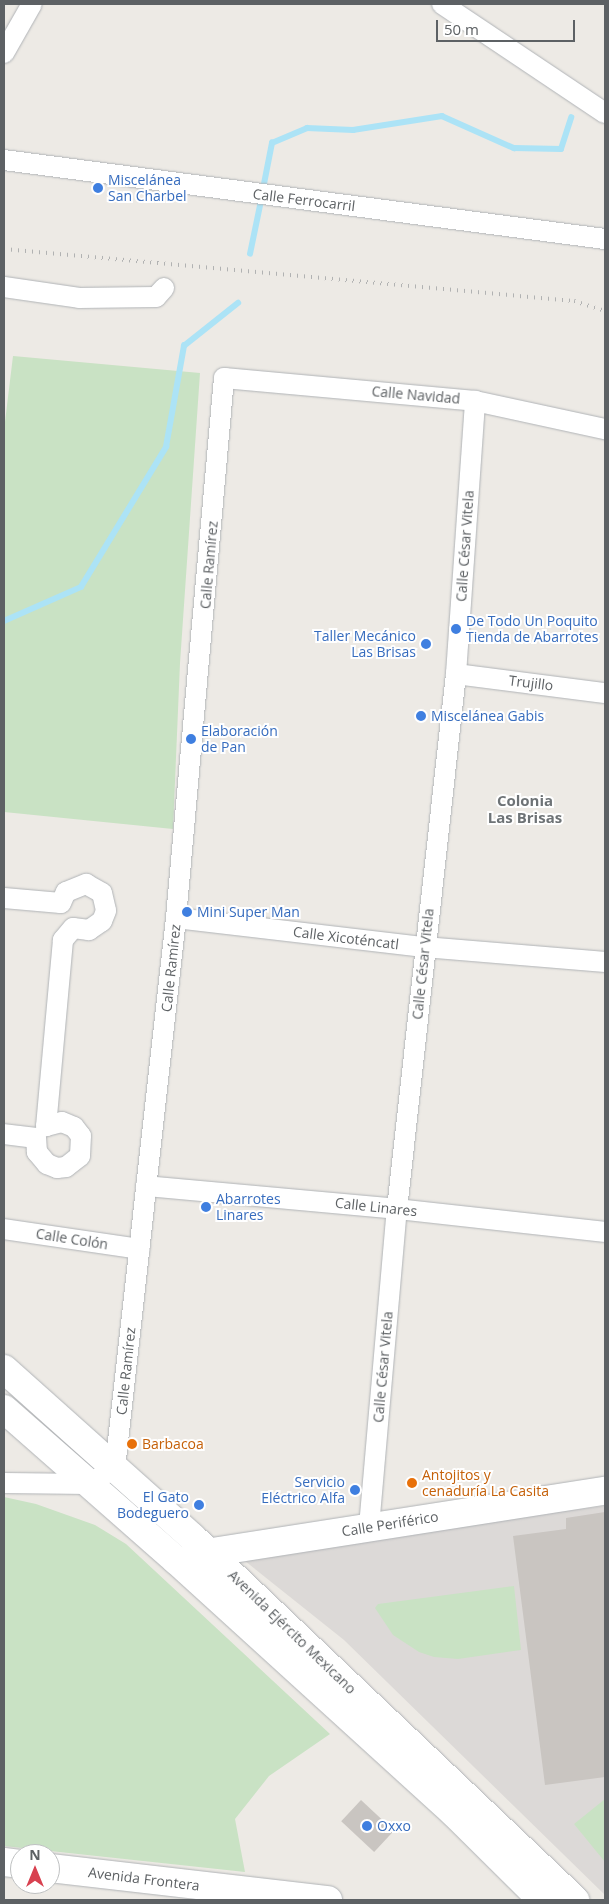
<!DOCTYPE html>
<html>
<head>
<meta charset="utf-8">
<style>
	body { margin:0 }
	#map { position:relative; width:609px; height:1904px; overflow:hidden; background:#edeae5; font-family:"Open Sans",sans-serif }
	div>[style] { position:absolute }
	.industrial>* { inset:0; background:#dcd9d7 }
	.green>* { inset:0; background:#c9e2c4 }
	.stream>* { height:5.5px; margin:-2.75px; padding:0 2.75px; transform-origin:2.75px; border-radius:2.75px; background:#ace3f6 }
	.building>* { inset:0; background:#c9c5c1; transform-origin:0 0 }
	.roads { filter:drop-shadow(0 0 1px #b0b3b6) drop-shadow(0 0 1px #b0b3b6) }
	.street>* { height:20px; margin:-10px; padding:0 10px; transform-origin:10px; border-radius:10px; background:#fff }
	.secondary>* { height:28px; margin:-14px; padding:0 14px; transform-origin:14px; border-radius:14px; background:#fff }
	.rail>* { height:4px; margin-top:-2px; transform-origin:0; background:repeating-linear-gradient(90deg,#b1b2b2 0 1px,transparent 0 7px) }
	.dots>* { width:14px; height:14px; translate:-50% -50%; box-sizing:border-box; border:2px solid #fff; border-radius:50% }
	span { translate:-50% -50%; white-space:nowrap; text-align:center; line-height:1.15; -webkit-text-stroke:4px #fff; paint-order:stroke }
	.shop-label { font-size:14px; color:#366cbe }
	.left { translate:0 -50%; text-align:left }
	.right { translate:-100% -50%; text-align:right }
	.street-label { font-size:14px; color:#5d6164 }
	.food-label { font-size:14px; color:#c56008 }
	.neighbourhood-label { font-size:15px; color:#6e7376; font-weight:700 }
	.frame { position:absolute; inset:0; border:5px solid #5d6164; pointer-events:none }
	.north { position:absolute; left:10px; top:1844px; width:50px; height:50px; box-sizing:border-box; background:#fff; border:1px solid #bec0c1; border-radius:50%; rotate:0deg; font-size:14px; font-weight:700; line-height:20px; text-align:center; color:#5d6164 }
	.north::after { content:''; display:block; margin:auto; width:18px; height:22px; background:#d84150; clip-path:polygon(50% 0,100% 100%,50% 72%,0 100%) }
	.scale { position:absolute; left:436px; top:20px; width:139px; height:22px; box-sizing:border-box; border:2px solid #5d6164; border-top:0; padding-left:6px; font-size:15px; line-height:18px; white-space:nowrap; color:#5d6164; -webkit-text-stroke:4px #fff; paint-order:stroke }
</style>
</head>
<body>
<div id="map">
	<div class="industrial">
		<div style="clip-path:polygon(605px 1506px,605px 1895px,344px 1640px,235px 1553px)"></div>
	</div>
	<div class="green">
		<div style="clip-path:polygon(13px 356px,200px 373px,180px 663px,173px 829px,4px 812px,4px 430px)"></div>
		<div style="clip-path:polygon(4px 1497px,36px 1504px,95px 1525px,126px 1544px,330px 1734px,269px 1776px,235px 1819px,245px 1872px,4px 1846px)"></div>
		<div style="clip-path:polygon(514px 1586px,521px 1650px,458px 1659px,434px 1657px,419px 1652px,393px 1635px,375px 1608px,378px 1604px)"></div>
		<div style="clip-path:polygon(605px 1799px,605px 1862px,574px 1824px)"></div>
	</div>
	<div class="stream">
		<div style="left:263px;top:189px;width:47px;rotate:-78.9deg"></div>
		<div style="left:272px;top:143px;width:38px;rotate:-23deg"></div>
		<div style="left:307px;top:128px;width:46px;rotate:2.5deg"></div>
		<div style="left:353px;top:130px;width:90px;rotate:-8.9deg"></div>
		<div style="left:442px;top:116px;width:79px;rotate:24deg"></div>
		<div style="left:514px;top:148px;width:47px;rotate:1.2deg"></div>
		<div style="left:561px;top:149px;width:33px;rotate:-72deg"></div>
		<div style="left:250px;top:254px;width:54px;rotate:-78.3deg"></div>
		<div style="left:4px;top:621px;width:84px;rotate:-23.8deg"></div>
		<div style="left:81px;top:587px;width:164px;rotate:-58.7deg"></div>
		<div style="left:166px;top:447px;width:103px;rotate:-79.9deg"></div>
		<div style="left:184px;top:346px;width:69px;rotate:-38.5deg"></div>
	</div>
	<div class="building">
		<div style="clip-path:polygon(605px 1512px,605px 1777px,545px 1785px,513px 1536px,566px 1529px,566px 1518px)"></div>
		<div style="left:361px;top:1800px;width:45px;height:29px;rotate:43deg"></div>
	</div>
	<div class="roads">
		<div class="street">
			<div style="left:442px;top:4px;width:196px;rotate:33.8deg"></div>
			<div style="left:4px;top:53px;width:56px;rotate:-60.3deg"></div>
			<div style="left:4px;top:160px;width:606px;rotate:7.49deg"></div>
			<div style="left:4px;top:287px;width:76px;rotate:8.3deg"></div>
			<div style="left:79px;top:298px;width:77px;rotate:-0.7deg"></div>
			<div style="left:156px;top:297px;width:12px;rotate:-48deg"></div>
			<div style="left:456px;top:674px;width:150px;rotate:7.3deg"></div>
			<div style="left:4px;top:898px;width:57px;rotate:5deg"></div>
			<div style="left:61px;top:903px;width:12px;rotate:-66deg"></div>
			<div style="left:66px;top:892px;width:22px;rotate:-22deg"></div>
			<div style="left:86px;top:884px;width:18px;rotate:29deg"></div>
			<div style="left:102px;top:893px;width:18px;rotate:77deg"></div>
			<div style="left:106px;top:911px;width:11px;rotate:112deg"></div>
			<div style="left:102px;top:921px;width:16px;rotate:145deg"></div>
			<div style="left:89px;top:930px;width:16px;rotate:-173deg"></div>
			<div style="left:73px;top:928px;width:16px;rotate:130deg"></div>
			<div style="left:63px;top:940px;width:187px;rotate:95.2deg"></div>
			<div style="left:46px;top:1126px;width:16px;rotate:-14deg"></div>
			<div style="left:62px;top:1122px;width:13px;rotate:23deg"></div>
			<div style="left:74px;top:1127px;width:11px;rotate:52deg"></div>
			<div style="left:81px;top:1136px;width:20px;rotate:93deg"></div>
			<div style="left:80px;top:1156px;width:18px;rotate:142deg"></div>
			<div style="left:66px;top:1167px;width:9px;rotate:174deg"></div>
			<div style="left:57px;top:1168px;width:11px;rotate:-158deg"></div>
			<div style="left:47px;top:1164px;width:16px;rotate:-130deg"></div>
			<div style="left:37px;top:1152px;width:14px;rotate:-94deg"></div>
			<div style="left:36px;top:1138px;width:32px;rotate:-173deg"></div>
			<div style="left:176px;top:918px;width:250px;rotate:6.7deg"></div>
			<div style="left:424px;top:947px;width:182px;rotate:4.7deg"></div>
			<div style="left:146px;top:1186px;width:252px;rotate:5.2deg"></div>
			<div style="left:397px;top:1209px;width:209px;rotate:6.3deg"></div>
			<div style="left:4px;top:1229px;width:137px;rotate:8.4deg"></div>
			<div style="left:4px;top:1483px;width:85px;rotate:0.7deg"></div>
			<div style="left:89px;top:1484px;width:31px;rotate:-32deg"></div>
			<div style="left:115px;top:1468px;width:553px;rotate:-83.67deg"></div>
			<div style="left:176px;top:918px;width:542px;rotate:-84.92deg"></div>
			<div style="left:224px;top:378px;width:252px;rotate:5.2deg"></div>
			<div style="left:475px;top:401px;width:133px;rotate:12.2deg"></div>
			<div style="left:369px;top:1527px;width:319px;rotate:-85deg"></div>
			<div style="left:397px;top:1209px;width:538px;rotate:-83.71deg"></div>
			<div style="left:456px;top:674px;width:274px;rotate:-86deg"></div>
		</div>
		<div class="secondary">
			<div style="left:4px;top:1369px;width:252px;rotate:41.8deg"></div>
			<div style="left:192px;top:1537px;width:528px;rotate:43.46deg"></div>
			<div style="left:4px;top:1409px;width:229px;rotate:41.3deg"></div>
			<div style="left:176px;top:1560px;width:376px;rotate:42.3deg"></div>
			<div style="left:454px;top:1813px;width:124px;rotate:44.7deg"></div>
			<div style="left:194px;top:1555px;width:416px;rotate:-8.9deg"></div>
			<div style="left:4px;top:1862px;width:16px;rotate:7deg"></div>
			<div style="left:50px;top:1868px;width:280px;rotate:6.6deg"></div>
		</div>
	</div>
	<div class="rail">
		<div style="left:4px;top:249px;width:572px;rotate:5.21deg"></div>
		<div style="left:574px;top:301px;width:33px;rotate:18deg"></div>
	</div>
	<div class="dots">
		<div style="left:98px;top:188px;background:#3f7fe0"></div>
		<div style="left:456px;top:629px;background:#3f7fe0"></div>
		<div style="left:426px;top:644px;background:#3f7fe0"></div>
		<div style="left:421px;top:716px;background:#3f7fe0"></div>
		<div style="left:191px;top:739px;background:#3f7fe0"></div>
		<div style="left:187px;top:912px;background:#3f7fe0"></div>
		<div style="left:206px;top:1207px;background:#3f7fe0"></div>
		<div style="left:132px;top:1444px;background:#e8710a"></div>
		<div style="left:412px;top:1483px;background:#e8710a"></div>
		<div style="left:355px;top:1490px;background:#3f7fe0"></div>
		<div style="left:199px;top:1505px;background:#3f7fe0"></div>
		<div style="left:367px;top:1826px;background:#3f7fe0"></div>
	</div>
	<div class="shop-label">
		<span class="left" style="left:108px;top:188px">Miscelánea<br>San Charbel</span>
		<span class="left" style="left:466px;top:629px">De Todo Un Poquito<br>Tienda de Abarrotes</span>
		<span class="right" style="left:416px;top:644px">Taller Mecánico<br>Las Brisas</span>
		<span class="left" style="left:431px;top:716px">Miscelánea Gabis</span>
		<span class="left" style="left:201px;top:739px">Elaboración<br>de Pan</span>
		<span class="left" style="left:197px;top:912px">Mini Super Man</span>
		<span class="left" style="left:216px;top:1207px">Abarrotes<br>Linares</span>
		<span class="right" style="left:345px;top:1490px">Servicio<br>Eléctrico Alfa</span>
		<span class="right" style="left:189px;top:1505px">El Gato<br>Bodeguero</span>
		<span class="left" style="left:377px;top:1826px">Oxxo</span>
	</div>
	<div class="street-label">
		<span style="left:304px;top:200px;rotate:7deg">Calle Ferrocarril</span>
		<span style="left:416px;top:395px;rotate:5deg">Calle Navidad</span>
		<span style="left:465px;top:546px;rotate:-86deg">Calle César Vitela</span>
		<span style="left:209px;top:565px;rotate:-85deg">Calle Ramírez</span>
		<span style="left:531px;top:683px;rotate:7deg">Trujillo</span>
		<span style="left:346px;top:938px;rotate:7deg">Calle Xicoténcatl</span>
		<span style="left:423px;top:964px;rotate:-84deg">Calle César Vitela</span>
		<span style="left:171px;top:968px;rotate:-84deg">Calle Ramírez</span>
		<span style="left:376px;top:1207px;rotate:6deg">Calle Linares</span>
		<span style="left:72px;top:1239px;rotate:9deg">Calle Colón</span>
		<span style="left:383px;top:1367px;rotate:-85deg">Calle César Vitela</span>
		<span style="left:126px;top:1371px;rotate:-84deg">Calle Ramírez</span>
		<span style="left:390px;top:1524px;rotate:-9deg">Calle Periférico</span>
		<span style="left:292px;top:1632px;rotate:44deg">Avenida Ejército Mexicano</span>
		<span style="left:144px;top:1879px;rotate:7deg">Avenida Frontera</span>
	</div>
	<div class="food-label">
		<span class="left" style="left:142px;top:1444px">Barbacoa</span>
		<span class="left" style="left:422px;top:1483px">Antojitos y<br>cenaduría La Casita</span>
	</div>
	<div class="neighbourhood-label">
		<span style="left:525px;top:809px">Colonia<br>Las Brisas</span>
	</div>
	<div class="frame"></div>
	<div class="north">N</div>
	<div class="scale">50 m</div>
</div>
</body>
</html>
